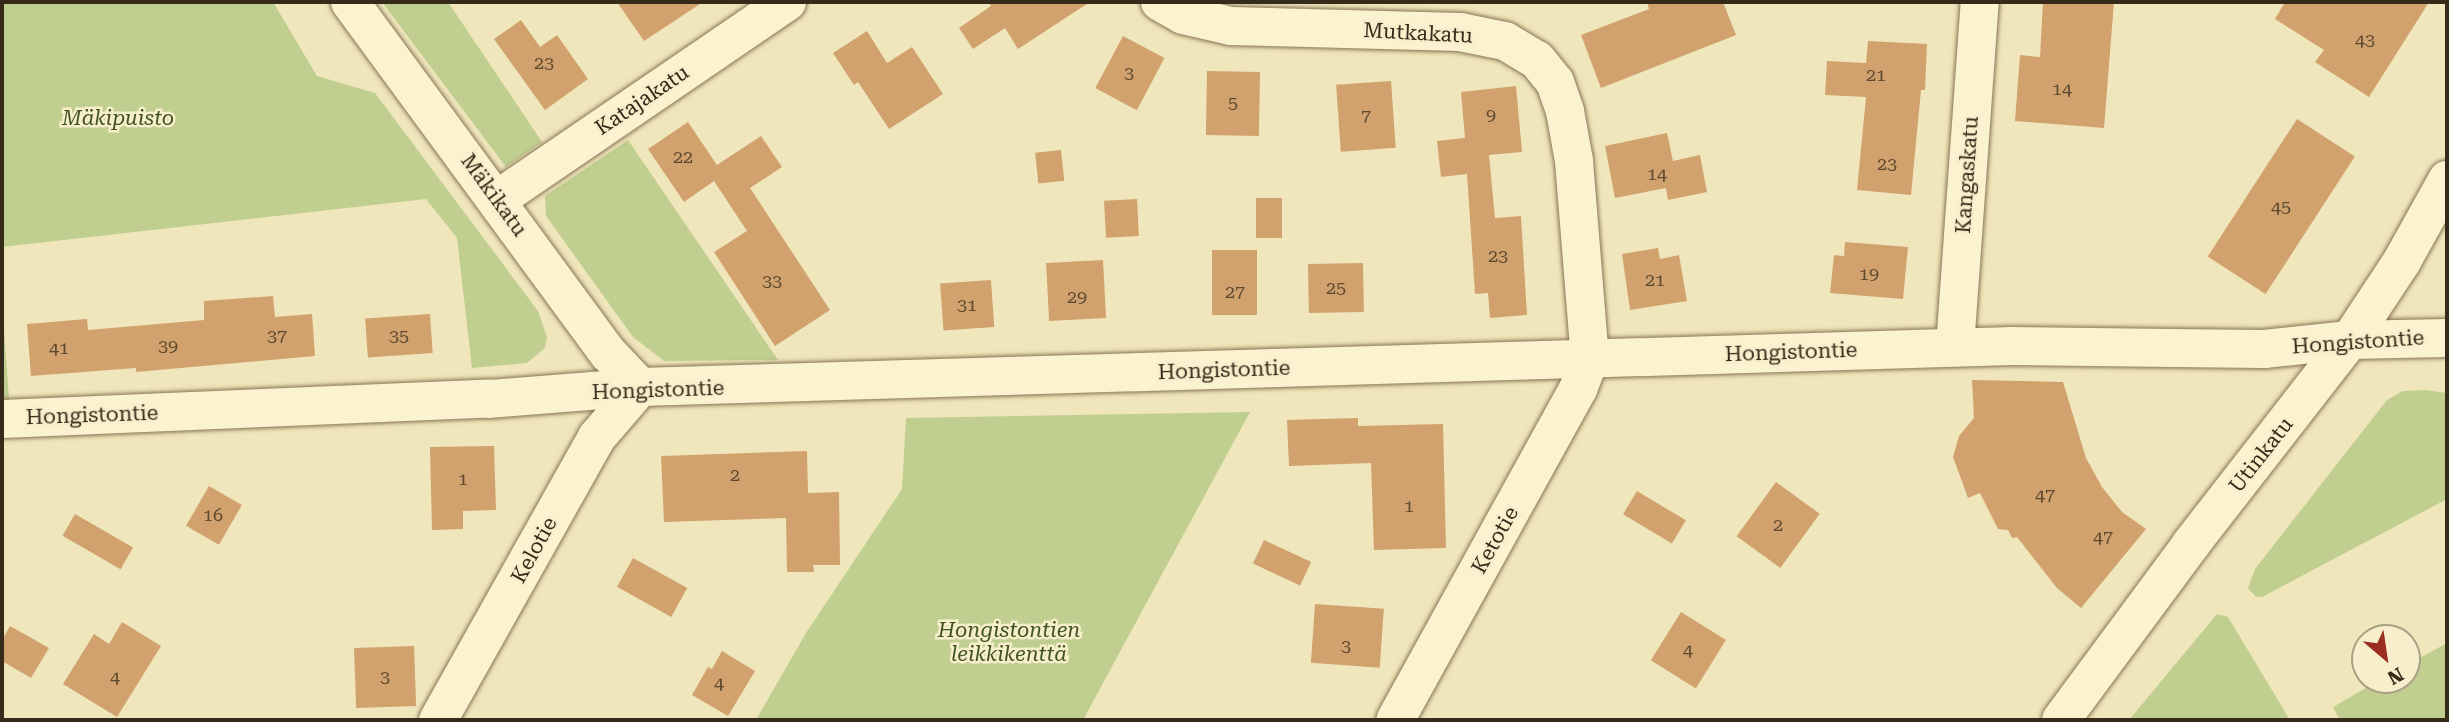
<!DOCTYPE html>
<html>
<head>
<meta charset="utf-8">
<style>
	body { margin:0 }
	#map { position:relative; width:2449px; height:722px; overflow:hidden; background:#f0e6bb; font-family:"Roboto Serif",serif }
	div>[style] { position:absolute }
	.green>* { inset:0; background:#c0ce8f }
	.building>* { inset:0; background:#d1a26e; transform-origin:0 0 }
	.roads { filter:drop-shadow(0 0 2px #887554) drop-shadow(0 0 2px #887554) }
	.minor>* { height:38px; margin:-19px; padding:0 19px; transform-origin:19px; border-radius:19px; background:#fbf2cf }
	span { translate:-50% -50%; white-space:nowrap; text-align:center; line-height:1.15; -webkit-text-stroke:5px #f7efcb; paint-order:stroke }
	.number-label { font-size:18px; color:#5d492f }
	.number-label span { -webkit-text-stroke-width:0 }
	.street-label { font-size:21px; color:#362b1a }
	.park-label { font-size:21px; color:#41541f; font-style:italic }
	.frame { position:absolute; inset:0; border:4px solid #362b1a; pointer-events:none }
	.north { position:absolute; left:2351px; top:624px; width:70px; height:70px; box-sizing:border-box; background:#f7efcb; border:2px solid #aaa184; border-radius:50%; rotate:151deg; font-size:19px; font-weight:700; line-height:28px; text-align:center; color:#362b1a }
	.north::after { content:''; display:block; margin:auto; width:24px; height:32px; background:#9b2d21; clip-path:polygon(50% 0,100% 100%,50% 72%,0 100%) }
</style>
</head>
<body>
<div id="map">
	<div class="green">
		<div style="clip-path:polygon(2px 2px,273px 2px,317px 76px,375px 93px,538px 311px,547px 337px,545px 348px,527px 363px,472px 368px,457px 238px,426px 199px,2px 247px)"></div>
		<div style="clip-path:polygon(382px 2px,448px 2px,542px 142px,506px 167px)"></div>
		<div style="clip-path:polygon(628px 140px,778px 360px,664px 361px,633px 337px,546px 216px,545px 196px)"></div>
		<div style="clip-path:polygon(2px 299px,9px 400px,2px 400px)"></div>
		<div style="clip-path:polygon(2425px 390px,2447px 393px,2447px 499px,2262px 597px,2256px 597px,2248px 588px,2255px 569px,2387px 400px,2403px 391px)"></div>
		<div style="clip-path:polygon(1250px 412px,1083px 720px,756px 720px,806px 633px,902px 489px,906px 418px)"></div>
		<div style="clip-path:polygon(2217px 614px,2228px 617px,2290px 720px,2129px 720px)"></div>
		<div style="clip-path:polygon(2447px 643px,2447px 720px,2340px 720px,2333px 707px,2380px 680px,2407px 680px,2407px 665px)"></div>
	</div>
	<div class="building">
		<div style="clip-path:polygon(617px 2px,703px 2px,644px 41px)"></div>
		<div style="clip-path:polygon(988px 2px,1090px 2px,1018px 49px,1005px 28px,973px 49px,959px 28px,991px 6px)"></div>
		<div style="clip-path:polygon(1647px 2px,1723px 2px,1736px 35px,1601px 88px,1581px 35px,1649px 9px)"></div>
		<div style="clip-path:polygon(2043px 2px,2114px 2px,2104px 128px,2015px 121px,2020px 55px,2040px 57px)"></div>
		<div style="clip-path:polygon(2285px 2px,2429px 2px,2369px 97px,2315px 62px,2324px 50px,2275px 19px)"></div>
		<div style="clip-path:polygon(521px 20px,540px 47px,557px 35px,588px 79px,545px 110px,494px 39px)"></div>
		<div style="clip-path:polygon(867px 31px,887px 63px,912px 47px,943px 94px,889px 129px,858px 82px,854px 85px,833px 53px)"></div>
		<div style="left:1123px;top:36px;width:47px;height:59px;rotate:28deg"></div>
		<div style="clip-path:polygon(1868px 41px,1927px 44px,1925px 90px,1921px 90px,1911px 195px,1857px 190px,1866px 97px,1825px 95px,1827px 61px,1866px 63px)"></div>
		<div style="left:1207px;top:71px;width:53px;height:64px;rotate:1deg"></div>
		<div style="left:1391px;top:81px;width:67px;height:55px;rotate:86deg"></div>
		<div style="clip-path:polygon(1516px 86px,1522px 152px,1489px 155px,1495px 218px,1521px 216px,1527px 315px,1490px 318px,1488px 293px,1475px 294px,1467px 174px,1441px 177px,1437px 141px,1465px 138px,1461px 92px)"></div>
		<div style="left:2297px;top:119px;width:69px;height:164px;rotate:33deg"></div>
		<div style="clip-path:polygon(688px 122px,717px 165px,761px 136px,782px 167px,750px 188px,830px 310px,775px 346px,714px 252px,747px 231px,714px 181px,684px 202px,648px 149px)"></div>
		<div style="clip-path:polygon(1667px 133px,1673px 161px,1700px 155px,1707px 192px,1668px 200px,1666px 188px,1615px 198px,1605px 146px)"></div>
		<div style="left:1061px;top:150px;width:31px;height:26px;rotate:84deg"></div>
		<div style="left:1256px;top:198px;width:26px;height:40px"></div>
		<div style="left:1137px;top:199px;width:37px;height:33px;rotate:87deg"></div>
		<div style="clip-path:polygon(1845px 242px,1908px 247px,1903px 299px,1830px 293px,1834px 255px,1844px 256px)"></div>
		<div style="clip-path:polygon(1658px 248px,1660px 259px,1679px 255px,1687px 301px,1630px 310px,1622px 254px)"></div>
		<div style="left:1212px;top:250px;width:45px;height:65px"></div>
		<div style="left:1103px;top:260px;width:58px;height:57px;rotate:87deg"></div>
		<div style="left:1363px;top:263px;width:49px;height:55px;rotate:89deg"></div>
		<div style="left:991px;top:280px;width:47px;height:51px;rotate:86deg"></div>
		<div style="clip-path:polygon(273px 296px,275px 317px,312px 314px,315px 356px,136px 372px,136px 368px,31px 376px,27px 324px,87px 319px,88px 330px,204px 320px,204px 301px)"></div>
		<div style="left:430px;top:314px;width:39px;height:65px;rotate:86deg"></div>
		<div style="clip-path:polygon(1972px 380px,2063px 382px,2086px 458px,2102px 487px,2122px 512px,2146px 529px,2081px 608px,2057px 588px,2017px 537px,2012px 538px,2008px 530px,1998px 529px,1980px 493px,1968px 498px,1953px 457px,1959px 436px,1974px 418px)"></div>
		<div style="clip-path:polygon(1358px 418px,1358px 426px,1443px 424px,1446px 548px,1374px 550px,1371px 463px,1289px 466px,1287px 420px)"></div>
		<div style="clip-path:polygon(494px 446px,496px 510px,463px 511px,463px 529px,432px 530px,430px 447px)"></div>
		<div style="clip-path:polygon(807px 451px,808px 493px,839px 492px,840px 565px,813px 565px,814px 572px,787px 572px,786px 518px,664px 522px,661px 456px)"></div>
		<div style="left:1776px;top:482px;width:54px;height:67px;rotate:36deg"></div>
		<div style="left:209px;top:486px;width:38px;height:46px;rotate:30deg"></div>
		<div style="left:1637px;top:491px;width:57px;height:27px;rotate:31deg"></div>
		<div style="left:75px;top:514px;width:67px;height:25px;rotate:30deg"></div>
		<div style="left:1264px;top:540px;width:52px;height:26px;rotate:25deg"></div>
		<div style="left:633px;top:558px;width:62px;height:33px;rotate:29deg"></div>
		<div style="left:1315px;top:604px;width:69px;height:59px;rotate:4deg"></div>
		<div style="left:1681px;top:612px;width:53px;height:57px;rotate:32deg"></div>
		<div style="clip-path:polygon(122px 622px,161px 646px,117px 717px,63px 684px,94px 634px,109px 644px)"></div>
		<div style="clip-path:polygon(10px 626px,49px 648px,31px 678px,2px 661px,2px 640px)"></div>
		<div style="left:414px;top:646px;width:60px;height:60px;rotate:88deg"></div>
		<div style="clip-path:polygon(722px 651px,755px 671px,728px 716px,692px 695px,708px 667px,712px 669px)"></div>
	</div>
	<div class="roads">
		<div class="minor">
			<div style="left:350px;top:2px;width:436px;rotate:53.7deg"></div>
			<div style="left:608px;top:353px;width:47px;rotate:46.7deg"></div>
			<div style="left:640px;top:387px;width:66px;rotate:130.7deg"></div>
			<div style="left:597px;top:437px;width:325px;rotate:119.3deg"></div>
			<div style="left:1160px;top:2px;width:26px;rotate:29deg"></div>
			<div style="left:1183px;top:15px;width:49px;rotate:12.9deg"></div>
			<div style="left:1231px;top:26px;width:229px;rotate:1.5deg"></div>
			<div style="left:1460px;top:32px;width:46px;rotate:11.3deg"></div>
			<div style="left:1505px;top:41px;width:37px;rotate:31deg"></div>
			<div style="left:1537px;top:60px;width:28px;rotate:51deg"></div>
			<div style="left:1555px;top:82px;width:31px;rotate:71deg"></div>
			<div style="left:1565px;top:111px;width:51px;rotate:79.8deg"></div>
			<div style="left:1574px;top:161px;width:198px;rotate:85.4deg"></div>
			<div style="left:1590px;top:358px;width:33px;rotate:111deg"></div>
			<div style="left:1578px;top:389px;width:378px;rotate:118.9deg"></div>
			<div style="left:498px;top:199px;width:350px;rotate:-34.3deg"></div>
			<div style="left:1955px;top:347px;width:346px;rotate:-85.9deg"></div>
			<div style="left:2px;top:419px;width:487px;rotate:-2.4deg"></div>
			<div style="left:489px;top:399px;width:151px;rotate:-4.5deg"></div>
			<div style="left:640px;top:387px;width:1372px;rotate:-1.71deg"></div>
			<div style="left:2011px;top:346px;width:253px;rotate:0.7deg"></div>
			<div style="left:2264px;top:349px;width:86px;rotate:-6deg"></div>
			<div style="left:2350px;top:340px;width:97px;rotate:-1.2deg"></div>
			<div style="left:2061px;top:720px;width:219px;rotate:-53.5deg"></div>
			<div style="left:2191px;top:544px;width:259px;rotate:-52.1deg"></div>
			<div style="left:2350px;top:340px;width:95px;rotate:-56.6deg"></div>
			<div style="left:2402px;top:261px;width:93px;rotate:-60.9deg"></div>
		</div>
	</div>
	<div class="number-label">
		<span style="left:2365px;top:40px">43</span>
		<span style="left:544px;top:63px">23</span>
		<span style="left:1129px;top:73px">3</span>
		<span style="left:1876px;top:75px">21</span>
		<span style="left:2062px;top:89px">14</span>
		<span style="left:1233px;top:103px">5</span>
		<span style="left:1491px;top:115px">9</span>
		<span style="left:1366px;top:116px">7</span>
		<span style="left:683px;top:157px">22</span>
		<span style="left:1887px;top:164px">23</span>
		<span style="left:1657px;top:174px">14</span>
		<span style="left:2281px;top:207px">45</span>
		<span style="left:1498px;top:256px">23</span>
		<span style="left:1869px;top:274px">19</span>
		<span style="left:1655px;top:280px">21</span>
		<span style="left:772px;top:281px">33</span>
		<span style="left:1336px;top:288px">25</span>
		<span style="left:1235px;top:292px">27</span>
		<span style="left:1077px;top:297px">29</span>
		<span style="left:967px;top:305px">31</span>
		<span style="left:277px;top:336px">37</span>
		<span style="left:399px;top:336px">35</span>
		<span style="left:168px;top:346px">39</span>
		<span style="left:59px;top:348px">41</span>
		<span style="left:735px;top:475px">2</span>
		<span style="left:463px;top:479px">1</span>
		<span style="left:2045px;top:495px">47</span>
		<span style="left:1409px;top:506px">1</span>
		<span style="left:213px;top:515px">16</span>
		<span style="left:1778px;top:525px">2</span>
		<span style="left:2103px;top:537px">47</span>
		<span style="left:1346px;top:646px">3</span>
		<span style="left:1688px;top:650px">4</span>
		<span style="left:115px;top:677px">4</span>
		<span style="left:385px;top:677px">3</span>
		<span style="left:719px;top:683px">4</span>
	</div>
	<div class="street-label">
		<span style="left:1418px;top:33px;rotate:3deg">Mutkakatu</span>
		<span style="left:642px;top:100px;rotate:-34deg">Katajakatu</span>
		<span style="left:1967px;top:175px;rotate:-86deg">Kangaskatu</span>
		<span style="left:494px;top:195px;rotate:54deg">Mäkikatu</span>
		<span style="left:2358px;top:342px;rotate:-4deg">Hongistontie</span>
		<span style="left:1791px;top:352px;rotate:-2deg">Hongistontie</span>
		<span style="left:1224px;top:370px;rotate:-2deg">Hongistontie</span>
		<span style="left:658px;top:390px;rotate:-2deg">Hongistontie</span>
		<span style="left:92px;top:415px;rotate:-2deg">Hongistontie</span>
		<span style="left:2261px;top:455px;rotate:-52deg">Utinkatu</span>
		<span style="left:1495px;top:540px;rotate:-61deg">Ketotie</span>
		<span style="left:534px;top:550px;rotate:-61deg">Kelotie</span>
	</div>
	<div class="park-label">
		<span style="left:118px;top:118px">Mäkipuisto</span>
		<span style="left:1009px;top:642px">Hongistontien<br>leikkikenttä</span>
	</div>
	<div class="frame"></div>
	<div class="north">N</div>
</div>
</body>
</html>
